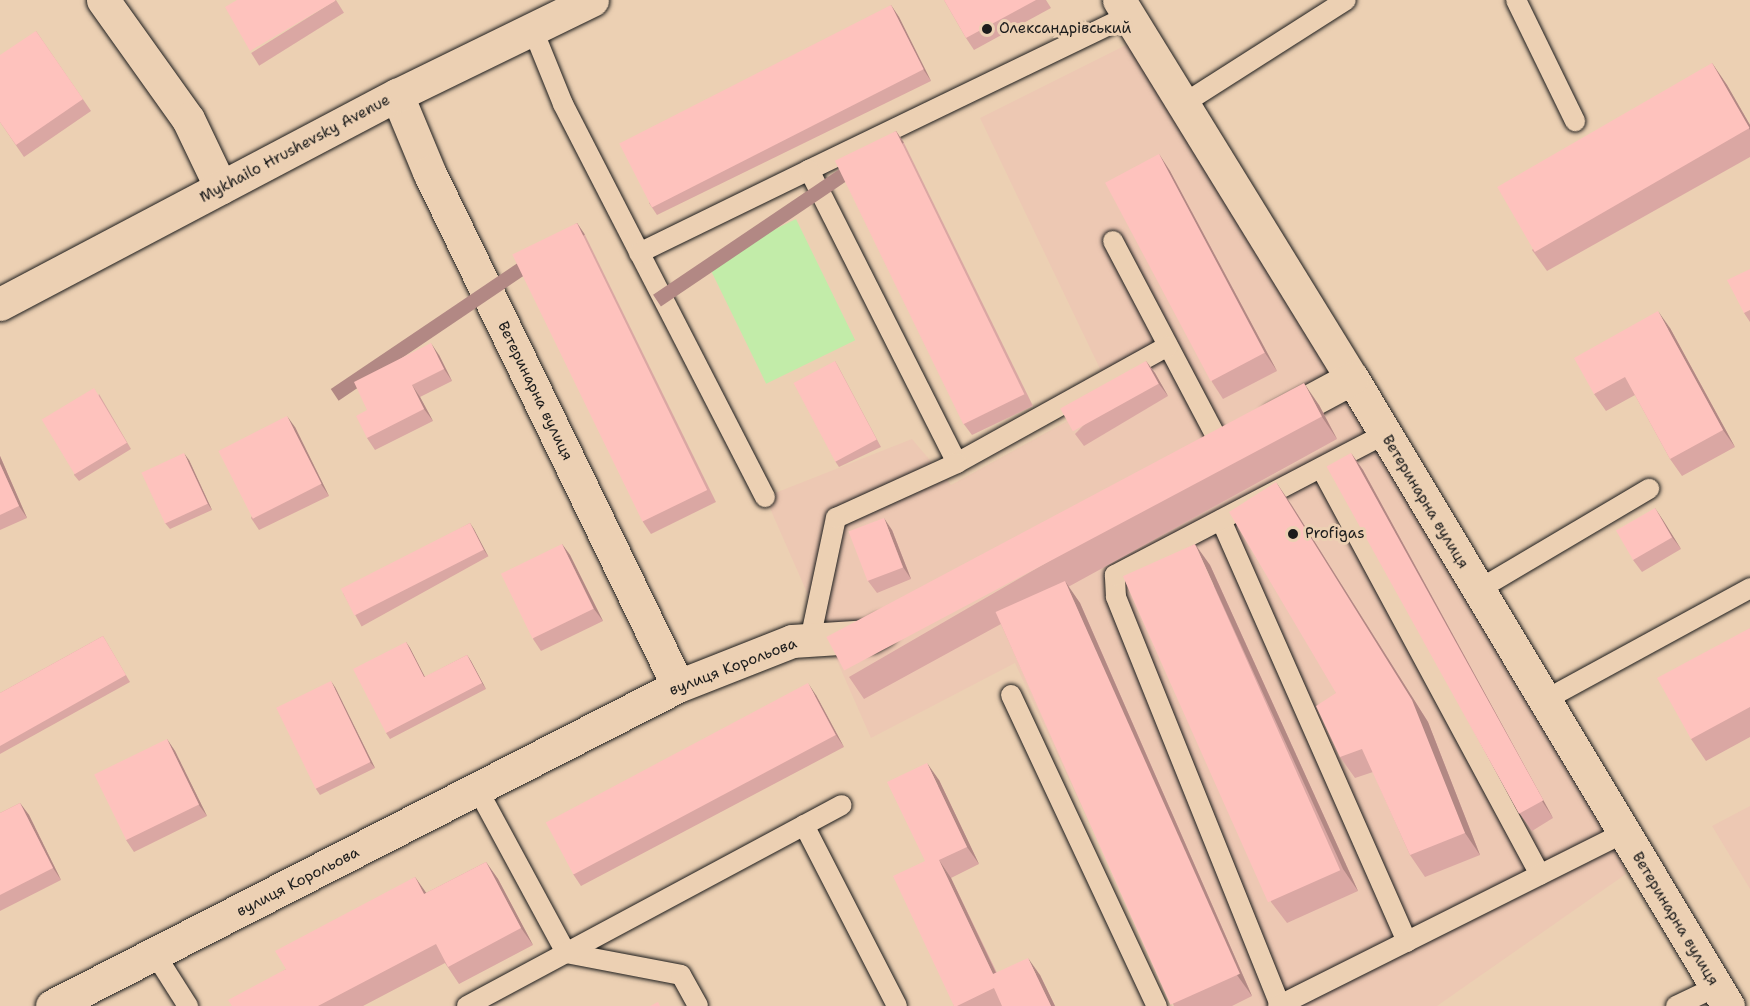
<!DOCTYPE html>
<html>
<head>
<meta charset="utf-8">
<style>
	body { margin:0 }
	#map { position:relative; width:1750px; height:1006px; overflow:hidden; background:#ecd0b3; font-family:"Shantell Sans",sans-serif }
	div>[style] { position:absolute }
	.built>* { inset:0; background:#edc8b3 }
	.green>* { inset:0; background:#c2eca9; transform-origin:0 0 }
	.roads { filter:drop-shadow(0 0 2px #1c1c1c) drop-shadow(0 0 2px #1c1c1c) }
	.lane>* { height:20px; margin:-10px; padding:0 10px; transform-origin:10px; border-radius:10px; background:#ecd0b3 }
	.street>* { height:33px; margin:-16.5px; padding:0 16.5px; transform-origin:16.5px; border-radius:16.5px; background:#ecd0b3 }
	.secondary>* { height:33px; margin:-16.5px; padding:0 16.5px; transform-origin:16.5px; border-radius:16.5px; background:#ecd0b3 }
	.wall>* { inset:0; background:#daa7a3; transform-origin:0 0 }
	.shaded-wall>* { inset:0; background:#b28884; transform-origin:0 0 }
	.building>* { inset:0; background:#fec2bd; transform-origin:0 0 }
	.dots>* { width:16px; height:16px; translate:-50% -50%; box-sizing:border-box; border:3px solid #ecd0b3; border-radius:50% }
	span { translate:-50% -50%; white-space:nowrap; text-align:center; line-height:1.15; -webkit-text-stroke:6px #ecd0b3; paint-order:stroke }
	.poi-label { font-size:15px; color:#1c1c1c }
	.left { translate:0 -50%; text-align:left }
	.street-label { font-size:15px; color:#1c1c1c }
</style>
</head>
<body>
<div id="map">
	<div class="built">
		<div style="clip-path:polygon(1136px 40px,1612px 832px,1626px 874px,1437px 1006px,1174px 1006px,1015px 663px,871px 738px,765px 497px,912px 439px,951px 485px,1113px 396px,980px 118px)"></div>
		<div style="clip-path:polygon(1750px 806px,1750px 889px,1712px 826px)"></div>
	</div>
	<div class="green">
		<div style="left:796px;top:219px;width:135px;height:99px;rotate:64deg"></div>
	</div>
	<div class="roads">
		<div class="lane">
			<div style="left:1516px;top:0;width:135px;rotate:64deg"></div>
			<div style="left:533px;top:30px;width:80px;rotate:67.9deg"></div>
			<div style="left:563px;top:104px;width:442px;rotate:62.8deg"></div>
			<div style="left:1183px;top:104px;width:193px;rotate:-32.5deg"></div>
			<div style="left:809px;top:170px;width:356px;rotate:-25.8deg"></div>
			<div style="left:1113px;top:241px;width:234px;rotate:62.2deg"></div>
			<div style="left:639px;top:253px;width:189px;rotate:-26deg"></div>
			<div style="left:809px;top:170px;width:328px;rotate:63.2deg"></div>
			<div style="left:957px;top:463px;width:241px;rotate:-29deg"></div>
			<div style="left:1321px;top:468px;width:462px;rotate:61.7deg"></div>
			<div style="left:1221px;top:520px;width:461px;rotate:66.2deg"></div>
			<div style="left:1478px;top:590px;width:199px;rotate:-30.6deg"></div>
			<div style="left:810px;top:640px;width:125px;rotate:-78deg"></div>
			<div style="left:836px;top:518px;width:133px;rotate:-24.4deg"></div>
			<div style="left:1011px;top:695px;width:344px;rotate:64.9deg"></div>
			<div style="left:1545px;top:700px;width:234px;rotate:-28.6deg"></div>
			<div style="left:478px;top:790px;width:185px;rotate:61.6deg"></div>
			<div style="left:566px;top:953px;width:117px;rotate:10.8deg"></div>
			<div style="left:681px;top:975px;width:35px;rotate:61deg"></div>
			<div style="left:804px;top:825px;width:203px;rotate:62.8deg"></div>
			<div style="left:155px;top:954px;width:62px;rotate:57.6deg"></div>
			<div style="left:1280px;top:1005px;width:440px;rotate:-111.9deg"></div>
			<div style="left:1116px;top:597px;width:22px;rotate:-93deg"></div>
			<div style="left:1115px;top:575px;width:305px;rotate:-27.6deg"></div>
			<div style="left:467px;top:1006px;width:425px;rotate:-28.2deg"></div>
			<div style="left:1278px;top:1006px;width:387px;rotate:-26.6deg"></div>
			<div style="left:1676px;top:1006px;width:44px;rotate:-25.4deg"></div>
		</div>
		<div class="street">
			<div style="left:103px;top:0;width:146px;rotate:54.5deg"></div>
			<div style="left:188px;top:119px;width:76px;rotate:64.4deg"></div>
			<div style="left:1119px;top:0;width:444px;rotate:58.4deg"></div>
			<div style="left:1352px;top:378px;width:732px;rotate:59.09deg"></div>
			<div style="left:397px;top:95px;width:83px;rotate:67.4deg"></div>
			<div style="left:429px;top:172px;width:571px;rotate:64.15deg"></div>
			<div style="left:1276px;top:419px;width:86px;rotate:-28.3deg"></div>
			<div style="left:52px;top:1006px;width:703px;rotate:-27.08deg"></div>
			<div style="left:678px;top:686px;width:123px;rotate:-21.5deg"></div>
			<div style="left:792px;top:641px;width:78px;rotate:-3.7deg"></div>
			<div style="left:870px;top:636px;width:13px;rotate:-29deg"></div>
		</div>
		<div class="secondary">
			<div style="left:0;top:304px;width:449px;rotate:-27.8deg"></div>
			<div style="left:397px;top:95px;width:217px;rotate:-26deg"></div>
		</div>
	</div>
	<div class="wall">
		<div style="left:336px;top:0;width:15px;height:100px;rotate:58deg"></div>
		<div style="clip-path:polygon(944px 0,1046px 0,1051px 8px,974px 50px,966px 38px)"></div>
		<div style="clip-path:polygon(891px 5px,899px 17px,931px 81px,657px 215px,649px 203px)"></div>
		<div style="clip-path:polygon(36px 31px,91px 111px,24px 157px,0 122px)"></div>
		<div style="clip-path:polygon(1712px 63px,1727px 85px,1750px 125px,1750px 157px,1547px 271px,1532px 250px)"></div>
		<div style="clip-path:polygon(896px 131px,904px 143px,1033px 406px,972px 435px,963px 423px)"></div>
		<div style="clip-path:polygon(1159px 154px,1170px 171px,1277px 371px,1223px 399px,1212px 382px)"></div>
		<div style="clip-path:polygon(577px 223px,585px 235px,716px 502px,651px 534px,643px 522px)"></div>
		<div style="clip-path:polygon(1750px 269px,1750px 322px,1744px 313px)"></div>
		<div style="clip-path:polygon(1670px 328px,1735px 447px,1682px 476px,1670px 459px,1635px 395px,1606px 411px,1594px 394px)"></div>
		<div style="clip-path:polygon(439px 355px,452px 381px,420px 397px,433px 421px,375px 450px,367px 438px,367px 410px)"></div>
		<div style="clip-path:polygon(835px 361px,839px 368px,881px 447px,839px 467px,835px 461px)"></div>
		<div style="clip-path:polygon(1146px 361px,1155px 373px,1168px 396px,1084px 446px,1075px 434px)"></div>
		<div style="clip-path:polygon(99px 394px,131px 449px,79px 481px,74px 475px)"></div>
		<div style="clip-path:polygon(1319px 405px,1337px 439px,1068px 587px,1080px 603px,1252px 996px,1232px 1006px,1174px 1006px,1001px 624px,864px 699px,849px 677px)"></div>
		<div style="clip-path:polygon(295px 427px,329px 496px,259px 530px,251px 518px)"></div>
		<div style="clip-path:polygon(1351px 453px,1363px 470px,1553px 818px,1532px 831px,1520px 814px)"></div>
		<div style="clip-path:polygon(0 456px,27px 518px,0 530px)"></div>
		<div style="clip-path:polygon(189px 460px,212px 510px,170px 529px,165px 523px)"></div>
		<div style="clip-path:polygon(1291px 504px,1428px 722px,1480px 855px,1425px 877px,1410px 855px,1373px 772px,1355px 778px,1340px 757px,1336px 693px)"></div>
		<div style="clip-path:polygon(1655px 508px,1681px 549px,1642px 572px,1633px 560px)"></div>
		<div style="left:470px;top:523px;width:38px;height:145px;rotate:61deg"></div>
		<div style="clip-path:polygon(892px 530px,911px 579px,877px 593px,868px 581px)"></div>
		<div style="clip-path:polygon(562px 544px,570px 555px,603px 621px,541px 651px,533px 639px)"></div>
		<div style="clip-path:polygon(1210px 565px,1358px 891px,1287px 923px,1271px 902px)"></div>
		<div style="clip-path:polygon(1750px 628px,1750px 737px,1706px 761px,1691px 739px)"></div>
		<div style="clip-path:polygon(103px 636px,130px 682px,0 754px,0 693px)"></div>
		<div style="clip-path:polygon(406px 642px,410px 648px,425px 677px,467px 655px,471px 661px,486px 689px,390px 739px,386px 733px)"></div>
		<div style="clip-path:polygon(335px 687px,375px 768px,320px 795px,316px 789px)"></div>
		<div style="clip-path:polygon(816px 695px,844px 747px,581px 886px,573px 874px)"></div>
		<div style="clip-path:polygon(167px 739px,175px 751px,207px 816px,134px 852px,126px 840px)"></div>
		<div style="clip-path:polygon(939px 780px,979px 864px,951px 878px,997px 973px,1040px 975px,1055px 1006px,954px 1006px,925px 861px)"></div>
		<div style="clip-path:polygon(20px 803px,29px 815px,61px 880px,0 911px,0 813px)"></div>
		<div style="clip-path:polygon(486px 862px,498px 879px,533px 945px,459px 984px,445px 963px,363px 1006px,232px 1006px,286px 969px,415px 877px,426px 893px)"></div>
	</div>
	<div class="shaded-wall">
		<div style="clip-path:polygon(891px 5px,899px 17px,931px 81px,923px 69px)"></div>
		<div style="clip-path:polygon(1712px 63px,1727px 85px,1750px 125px,1750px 130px)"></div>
		<div style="left:896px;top:131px;width:14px;height:293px;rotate:56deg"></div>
		<div style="clip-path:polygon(1159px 154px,1170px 171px,1277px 371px,1265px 353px)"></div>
		<div style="left:577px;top:223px;width:14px;height:297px;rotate:56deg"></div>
		<div style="clip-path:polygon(1658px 311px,1670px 328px,1735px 447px,1723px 430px)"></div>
		<div style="clip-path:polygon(431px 343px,439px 355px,452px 381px,444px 369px)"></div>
		<div style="clip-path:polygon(1146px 361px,1155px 373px,1168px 396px,1159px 384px)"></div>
		<div style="clip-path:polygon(1304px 383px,1319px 405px,1337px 439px,1322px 417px)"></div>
		<div style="clip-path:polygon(412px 385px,420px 397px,433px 421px,424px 409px)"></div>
		<div style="clip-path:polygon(287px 416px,295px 427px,329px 496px,321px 484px)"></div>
		<div style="clip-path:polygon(184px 453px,189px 460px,212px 510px,208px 504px)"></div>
		<div style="clip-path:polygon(1351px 453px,1363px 470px,1553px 818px,1542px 801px)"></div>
		<div style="clip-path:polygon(0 456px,27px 518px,19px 506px,0 464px)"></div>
		<div style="clip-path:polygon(1276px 482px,1291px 504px,1428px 722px,1480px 855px,1465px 833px)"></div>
		<div style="clip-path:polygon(1655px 508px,1663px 520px,1681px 549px,1672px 537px)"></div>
		<div style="clip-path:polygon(884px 518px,892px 530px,911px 579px,903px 567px)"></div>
		<div style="clip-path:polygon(470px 523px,474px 529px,488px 556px,484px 550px)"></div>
		<div style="clip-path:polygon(562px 544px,570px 555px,603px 621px,594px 609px)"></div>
		<div style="clip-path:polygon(1195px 544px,1210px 565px,1358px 891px,1343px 869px)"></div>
		<div style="clip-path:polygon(1065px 581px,1080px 603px,1252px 996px,1237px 975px)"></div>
		<div style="clip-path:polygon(406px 642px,410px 648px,428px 683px,424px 677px)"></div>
		<div style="clip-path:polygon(467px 655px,471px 661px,486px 689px,482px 683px)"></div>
		<div style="clip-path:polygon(331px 681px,335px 687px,375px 768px,370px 762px)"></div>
		<div style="clip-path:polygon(808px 683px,816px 695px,844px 747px,836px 735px)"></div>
		<div style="clip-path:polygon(167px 739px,175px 751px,207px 816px,199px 805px)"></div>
		<div style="clip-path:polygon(927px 763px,939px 780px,979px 864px,967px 847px)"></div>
		<div style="clip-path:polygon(20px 803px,29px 815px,61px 880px,53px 868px)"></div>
		<div style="clip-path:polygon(939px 860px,951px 878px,1005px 992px,993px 974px)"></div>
		<div style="clip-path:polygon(486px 862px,498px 879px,533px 945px,521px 928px)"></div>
		<div style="clip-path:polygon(415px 877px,427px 894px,424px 894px)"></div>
		<div style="clip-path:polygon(1028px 958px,1040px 975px,1055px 1006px,1051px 1006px)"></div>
	</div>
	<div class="building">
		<div style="clip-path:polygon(237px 0,335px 0,335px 1px,250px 51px,225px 7px)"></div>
		<div style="clip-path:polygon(944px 0,1036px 0,966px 38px)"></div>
		<div style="left:891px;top:5px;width:72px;height:305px;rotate:63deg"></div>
		<div style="clip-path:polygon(36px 31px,83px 99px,16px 145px,0 122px,0 55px)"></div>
		<div style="left:1712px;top:63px;width:75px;height:248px;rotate:60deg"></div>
		<div style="left:896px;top:131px;width:293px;height:68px;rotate:64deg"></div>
		<div style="left:1159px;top:154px;width:225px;height:61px;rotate:62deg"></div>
		<div style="left:577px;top:223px;width:297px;height:72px;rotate:64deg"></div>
		<div style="clip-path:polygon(1750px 269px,1750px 310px,1744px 313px,1727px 280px)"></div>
		<div style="clip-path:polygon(1658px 311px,1723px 430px,1670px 459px,1625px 377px,1594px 394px,1574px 358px)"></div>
		<div style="clip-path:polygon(431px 343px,444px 369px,412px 385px,424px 409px,367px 438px,356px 416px,367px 410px,354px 382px)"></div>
		<div style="left:835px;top:361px;width:89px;height:47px;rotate:62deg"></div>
		<div style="left:1146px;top:361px;width:26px;height:98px;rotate:61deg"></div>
		<div style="left:1304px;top:383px;width:38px;height:541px;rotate:62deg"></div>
		<div style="left:94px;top:388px;width:64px;height:61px;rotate:59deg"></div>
		<div style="left:287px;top:416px;width:76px;height:77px;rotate:63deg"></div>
		<div style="left:184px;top:453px;width:56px;height:47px;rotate:65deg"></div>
		<div style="left:1351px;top:453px;width:397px;height:28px;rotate:61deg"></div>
		<div style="clip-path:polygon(0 464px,19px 506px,0 515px)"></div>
		<div style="clip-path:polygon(1276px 482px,1412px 700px,1465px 833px,1410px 855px,1362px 749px,1340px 757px,1316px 706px,1336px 693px,1229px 512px)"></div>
		<div style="left:1655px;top:508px;width:34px;height:45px;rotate:60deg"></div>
		<div style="left:884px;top:518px;width:53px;height:38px;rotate:69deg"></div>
		<div style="left:470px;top:523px;width:30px;height:145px;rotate:63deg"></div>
		<div style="left:562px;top:544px;width:72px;height:68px;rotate:64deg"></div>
		<div style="left:1195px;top:544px;width:357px;height:79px;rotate:66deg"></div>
		<div style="left:1065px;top:581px;width:430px;height:76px;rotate:66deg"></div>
		<div style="clip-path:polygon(1750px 628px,1750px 707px,1691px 739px,1657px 678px)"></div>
		<div style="clip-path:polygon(103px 636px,126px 675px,0 746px,0 693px)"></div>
		<div style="clip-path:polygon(406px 642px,424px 677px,467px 655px,482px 683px,386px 733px,353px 669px)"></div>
		<div style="left:331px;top:681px;width:90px;height:61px;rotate:64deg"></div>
		<div style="left:808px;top:683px;width:59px;height:297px;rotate:62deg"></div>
		<div style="left:167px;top:739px;width:73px;height:81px;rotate:64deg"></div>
		<div style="clip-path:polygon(927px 763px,967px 847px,939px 860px,993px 974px,1028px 958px,1051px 1006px,1002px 1006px,994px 988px,957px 1006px,954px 1006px,893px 876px,925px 861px,887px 782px)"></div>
		<div style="clip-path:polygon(20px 803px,53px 868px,0 895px,0 813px)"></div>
		<div style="clip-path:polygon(486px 862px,521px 928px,448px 967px,436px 944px,318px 1006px,232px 1006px,228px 1000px,286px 969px,275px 951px,415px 877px,424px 894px)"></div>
		<div style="clip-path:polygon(658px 1002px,660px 1006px,650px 1006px)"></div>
	</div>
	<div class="dots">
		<div style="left:987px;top:29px;background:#1c1c1c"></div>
		<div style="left:1293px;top:534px;background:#1c1c1c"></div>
	</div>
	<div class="poi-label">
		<span class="left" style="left:999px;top:29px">Олександрівський</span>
		<span class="left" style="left:1305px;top:534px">Profigas</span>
	</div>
	<div class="street-label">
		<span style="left:295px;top:149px;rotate:-28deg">Mykhailo Hrushevsky Avenue</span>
		<span style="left:535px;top:391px;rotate:64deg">Ветеринарна вулиця</span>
		<span style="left:1425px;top:502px;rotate:59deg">Ветеринарна вулиця</span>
		<span style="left:733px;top:667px;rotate:-21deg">вулиця Корольова</span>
		<span style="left:298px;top:882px;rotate:-27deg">вулиця Корольова</span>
		<span style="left:1675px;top:919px;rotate:59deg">Ветеринарна вулиця</span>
	</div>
</div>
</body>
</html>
